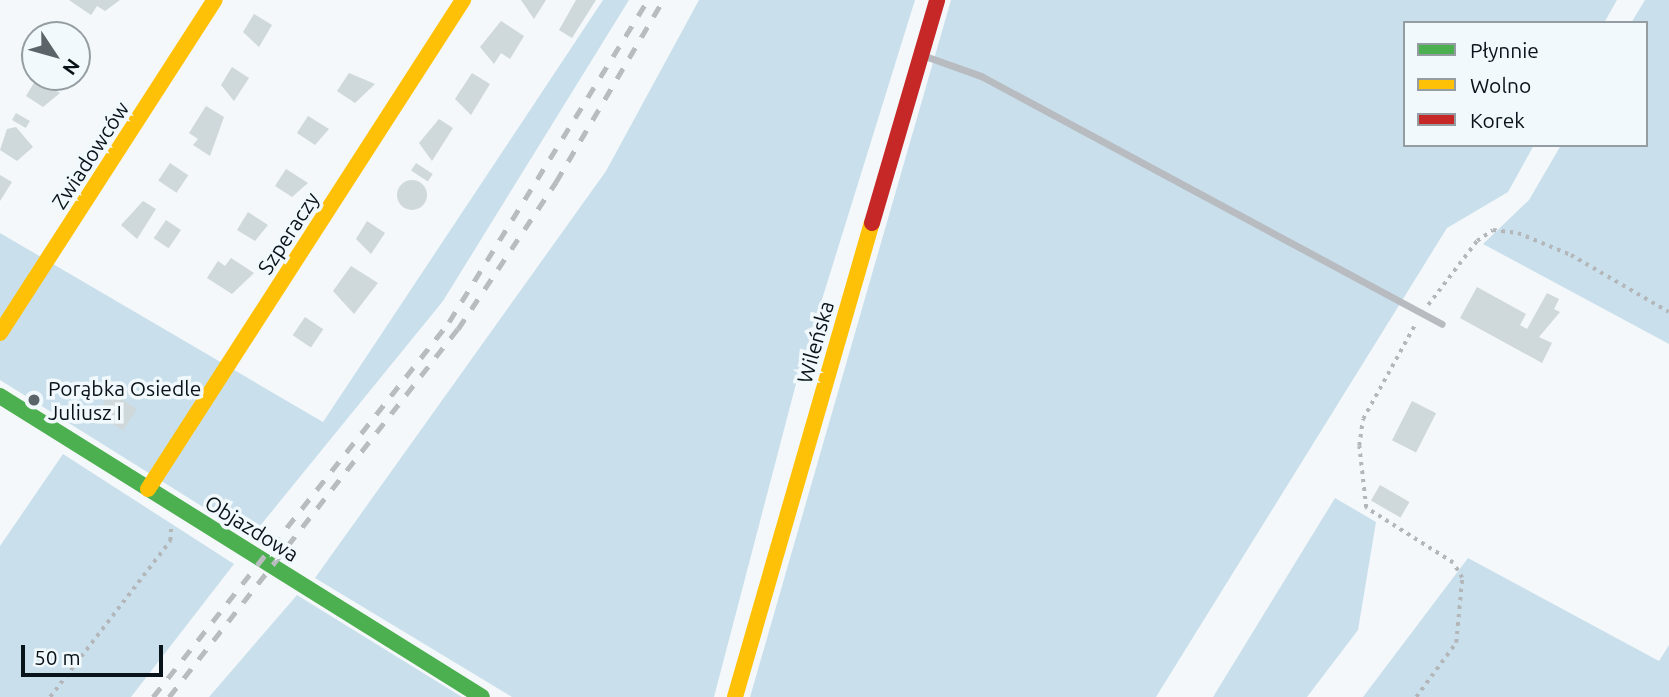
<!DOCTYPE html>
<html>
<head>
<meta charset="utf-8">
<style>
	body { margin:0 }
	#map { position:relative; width:1669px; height:697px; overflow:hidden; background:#f4f8fa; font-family:Ubuntu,sans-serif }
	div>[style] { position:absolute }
	.green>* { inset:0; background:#c9e0ec }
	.building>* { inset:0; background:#cfd8da; transform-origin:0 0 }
	.round { border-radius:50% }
	.path>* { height:3.5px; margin-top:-1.75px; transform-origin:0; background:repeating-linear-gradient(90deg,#b3b7ba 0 3.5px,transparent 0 8.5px) }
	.lane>* { height:7px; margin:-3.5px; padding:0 3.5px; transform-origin:3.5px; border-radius:3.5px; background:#b8bbc0 }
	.fast>* { height:16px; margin:-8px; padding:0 8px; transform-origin:8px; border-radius:8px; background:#4caf50 }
	.slow>* { height:16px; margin:-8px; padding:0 8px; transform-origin:8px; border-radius:8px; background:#ffc107 }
	.jam>* { height:16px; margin:-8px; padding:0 8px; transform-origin:8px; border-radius:8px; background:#c62828 }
	.rail>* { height:5px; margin-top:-2.5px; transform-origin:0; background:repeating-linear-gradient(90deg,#b8bcbe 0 12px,transparent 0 24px) }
	.dots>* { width:19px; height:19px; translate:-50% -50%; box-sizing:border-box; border:4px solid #f2f9fc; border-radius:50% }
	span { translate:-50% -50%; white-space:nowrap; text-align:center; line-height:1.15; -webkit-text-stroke:7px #f2f9fc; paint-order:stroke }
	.street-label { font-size:21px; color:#08141a }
	.poi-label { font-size:21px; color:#08141a }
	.left { translate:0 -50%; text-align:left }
	.legend { position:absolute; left:1403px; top:21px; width:245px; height:126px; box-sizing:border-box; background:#f2f9fc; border:2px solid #949da2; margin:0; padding:9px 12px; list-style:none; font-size:21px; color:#08141a }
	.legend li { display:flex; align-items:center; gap:14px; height:35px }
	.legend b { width:35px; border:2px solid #949da2 }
	.north { position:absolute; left:21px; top:21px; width:70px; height:70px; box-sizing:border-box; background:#f2f9fc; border:2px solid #949da2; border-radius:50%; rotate:126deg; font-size:19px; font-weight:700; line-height:28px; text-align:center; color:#08141a }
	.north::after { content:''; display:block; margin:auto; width:24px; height:32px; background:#5b6468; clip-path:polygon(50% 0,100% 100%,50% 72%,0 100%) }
	.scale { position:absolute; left:21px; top:645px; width:142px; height:32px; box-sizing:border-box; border:4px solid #08141a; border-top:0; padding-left:9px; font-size:21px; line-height:24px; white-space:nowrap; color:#08141a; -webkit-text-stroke:5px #f2f9fc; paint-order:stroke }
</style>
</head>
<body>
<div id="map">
	<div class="green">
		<div style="clip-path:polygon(603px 0,629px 0,443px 301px,251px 537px,0 380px,0 233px,323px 422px)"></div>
		<div style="clip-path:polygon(699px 0,915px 0,797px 380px,714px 697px,512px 697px,315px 578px,606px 171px)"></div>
		<div style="clip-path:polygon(951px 0,1617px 0,1604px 23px,1405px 23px,1405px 145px,1534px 145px,1508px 192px,1447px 228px,1156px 697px,750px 697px)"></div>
		<div style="clip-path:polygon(1645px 0,1669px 0,1669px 344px,1483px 244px,1529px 200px,1561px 145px,1646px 145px,1646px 23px,1631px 23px)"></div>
		<div style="clip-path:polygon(63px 454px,234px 564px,131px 697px,0 697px,0 546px)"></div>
		<div style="clip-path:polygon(1335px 498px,1376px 522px,1358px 630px,1307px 697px,1213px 697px)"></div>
		<div style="clip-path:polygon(1468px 558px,1659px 661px,1669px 645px,1669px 697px,1363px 697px)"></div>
		<div style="clip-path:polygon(297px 595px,462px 697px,209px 697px)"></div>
	</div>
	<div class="building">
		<div style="clip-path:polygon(69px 0,120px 0,105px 11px,97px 6px,91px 15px)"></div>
		<div style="clip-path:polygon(521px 0,546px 0,534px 19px)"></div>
		<div style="clip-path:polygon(576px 0,596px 0,572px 38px,559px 30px)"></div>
		<div style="clip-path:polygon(254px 14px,272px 25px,259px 47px,243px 32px)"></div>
		<div style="clip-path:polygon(501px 21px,524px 36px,510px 59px,501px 53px,494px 64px,480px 47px)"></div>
		<div style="clip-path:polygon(77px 37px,87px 43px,77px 60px)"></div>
		<div style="clip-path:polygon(232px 67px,249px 78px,234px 101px,221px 85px)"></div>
		<div style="clip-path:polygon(349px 73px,375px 84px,355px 103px,337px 91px)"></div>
		<div style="clip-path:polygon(472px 73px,490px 84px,471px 115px,455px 99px)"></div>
		<div style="clip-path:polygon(37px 78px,60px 93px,43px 107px,26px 96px)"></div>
		<div style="clip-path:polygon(206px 106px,224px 117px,210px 156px,193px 145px,198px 139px,189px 133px)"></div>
		<div style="left:16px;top:113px;width:16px;height:8px;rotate:30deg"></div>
		<div style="clip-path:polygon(308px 116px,329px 129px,315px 145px,297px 133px)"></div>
		<div style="clip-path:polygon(439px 119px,453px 128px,432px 161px,419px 143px)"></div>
		<div style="clip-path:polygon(16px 127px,33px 147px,17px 161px,0 150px,7px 129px)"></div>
		<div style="left:170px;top:163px;width:22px;height:21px;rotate:34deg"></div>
		<div style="left:416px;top:163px;width:20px;height:9px;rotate:33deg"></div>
		<div style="clip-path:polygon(286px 169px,308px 183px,292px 197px,275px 186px)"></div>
		<div style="clip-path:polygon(0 175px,12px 182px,0 201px)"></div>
		<div class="round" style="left:397px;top:180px;width:30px;height:30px"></div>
		<div style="clip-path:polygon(143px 201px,156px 209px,137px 239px,121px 225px)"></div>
		<div style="clip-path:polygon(248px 212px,268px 225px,255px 241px,237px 230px)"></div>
		<div style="left:166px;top:220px;width:18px;height:22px;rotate:34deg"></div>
		<div style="clip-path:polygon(367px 221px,385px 233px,371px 254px,356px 239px)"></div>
		<div style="clip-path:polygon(231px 258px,254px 273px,232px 294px,207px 278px,218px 261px,225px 266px)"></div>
		<div style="clip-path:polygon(351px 266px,378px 283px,354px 314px,333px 291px)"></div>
		<div style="clip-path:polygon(1477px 287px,1526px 314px,1520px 325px,1527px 329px,1547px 293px,1559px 299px,1554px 309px,1560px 312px,1539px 337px,1552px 343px,1542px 363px,1460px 318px)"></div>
		<div style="left:305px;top:317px;width:22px;height:22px;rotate:34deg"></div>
		<div style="left:111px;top:392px;width:31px;height:26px;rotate:33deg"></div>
		<div style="left:1412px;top:401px;width:27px;height:44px;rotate:27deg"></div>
		<div style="left:1380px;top:485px;width:34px;height:18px;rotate:30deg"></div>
	</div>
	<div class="path">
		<div style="left:1428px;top:305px;width:81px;rotate:-52.6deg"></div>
		<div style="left:1477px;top:241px;width:19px;rotate:-35deg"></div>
		<div style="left:1493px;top:230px;width:25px;rotate:7deg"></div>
		<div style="left:1518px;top:233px;width:57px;rotate:22.5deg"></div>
		<div style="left:1571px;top:255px;width:113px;rotate:30.2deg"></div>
		<div style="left:50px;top:697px;width:197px;rotate:-52.4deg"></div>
		<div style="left:170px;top:541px;width:14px;rotate:-86deg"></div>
		<div style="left:1416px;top:697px;width:67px;rotate:-53.5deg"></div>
		<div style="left:1456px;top:643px;width:65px;rotate:-84.7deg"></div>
		<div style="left:1462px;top:578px;width:17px;rotate:-121deg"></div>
		<div style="left:1453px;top:563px;width:103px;rotate:-147.7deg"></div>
		<div style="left:1366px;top:508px;width:62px;rotate:-96.4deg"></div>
		<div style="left:1359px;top:446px;width:27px;rotate:-82deg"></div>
		<div style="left:1363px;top:419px;width:110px;rotate:-61.1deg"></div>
	</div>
	<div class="lane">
		<div style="left:922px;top:55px;width:63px;rotate:19.6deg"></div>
		<div style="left:981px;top:76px;width:523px;rotate:28.28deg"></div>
	</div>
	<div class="fast">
		<div style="left:0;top:396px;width:568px;rotate:31.98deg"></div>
	</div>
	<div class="slow">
		<div style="left:0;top:333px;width:396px;rotate:-57.2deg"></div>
		<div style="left:148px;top:489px;width:582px;rotate:-57.21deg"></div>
		<div style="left:735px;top:697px;width:493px;rotate:-73.9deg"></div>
	</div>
	<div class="jam">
		<div style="left:872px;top:223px;width:232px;rotate:-73.7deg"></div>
	</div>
	<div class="rail">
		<div style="left:153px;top:697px;width:478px;rotate:-51.7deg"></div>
		<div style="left:449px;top:322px;width:379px;rotate:-58.3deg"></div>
		<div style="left:169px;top:697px;width:468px;rotate:-51.9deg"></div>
		<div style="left:458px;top:329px;width:177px;rotate:-56.3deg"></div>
		<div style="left:556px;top:182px;width:211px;rotate:-59.5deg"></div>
	</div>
	<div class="dots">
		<div style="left:34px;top:400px;background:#5b6468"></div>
	</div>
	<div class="street-label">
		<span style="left:90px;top:155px;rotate:-57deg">Zwiadowców</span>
		<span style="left:288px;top:233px;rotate:-57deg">Szperaczy</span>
		<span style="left:815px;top:342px;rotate:-74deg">Wileńska</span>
		<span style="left:252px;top:528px;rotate:32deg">Objazdowa</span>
	</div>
	<div class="poi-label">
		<span class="left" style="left:48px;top:400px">Porąbka Osiedle<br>Juliusz I</span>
	</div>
	<ul class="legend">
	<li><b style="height:9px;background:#4caf50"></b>Płynnie</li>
	<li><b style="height:9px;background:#ffc107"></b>Wolno</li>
	<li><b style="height:9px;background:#c62828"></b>Korek</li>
	</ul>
	<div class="north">N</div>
	<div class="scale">50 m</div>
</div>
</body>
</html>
